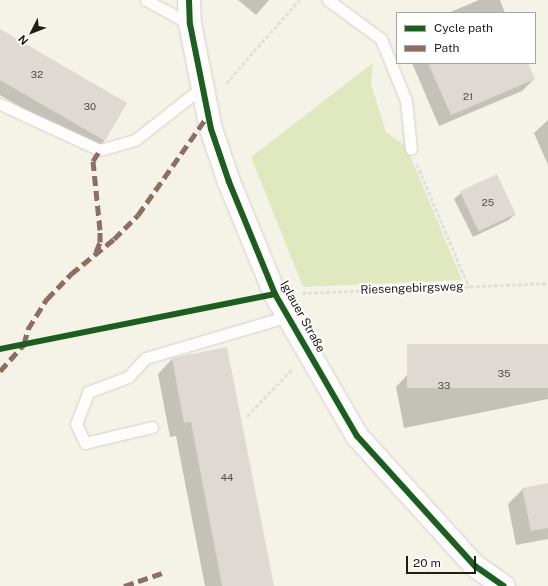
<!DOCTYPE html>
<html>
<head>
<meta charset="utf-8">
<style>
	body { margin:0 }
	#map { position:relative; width:548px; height:586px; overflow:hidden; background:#f5f2e8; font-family:"Public Sans",sans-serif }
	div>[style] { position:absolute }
	.green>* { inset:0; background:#e0e8bf }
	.shadow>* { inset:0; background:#0003 }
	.building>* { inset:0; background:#dedad3; transform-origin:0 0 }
	.path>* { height:2.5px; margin-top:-1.25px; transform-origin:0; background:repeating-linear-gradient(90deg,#e1e0dd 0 4px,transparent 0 6px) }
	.roads { filter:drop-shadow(0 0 1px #d3d0c9) drop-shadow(0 0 1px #d3d0c9) }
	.lane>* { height:11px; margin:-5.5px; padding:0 5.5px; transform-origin:5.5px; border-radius:5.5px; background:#fefdfc }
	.street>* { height:22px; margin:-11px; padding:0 11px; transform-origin:11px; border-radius:11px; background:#fefdfc }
	.quiet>* { height:5px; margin-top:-2.5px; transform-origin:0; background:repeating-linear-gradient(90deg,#8d6e63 0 10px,transparent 0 15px) }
	.cycleway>* { height:6px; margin:-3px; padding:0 3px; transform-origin:3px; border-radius:3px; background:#1b5e20 }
	span { translate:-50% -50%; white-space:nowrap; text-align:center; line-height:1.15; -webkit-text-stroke:4px #fff; paint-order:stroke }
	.number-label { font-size:10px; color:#514e47 }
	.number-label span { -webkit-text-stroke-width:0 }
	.street-label { font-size:12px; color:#1f1d16 }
	.legend { position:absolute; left:396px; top:12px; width:140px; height:52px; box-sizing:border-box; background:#fff; border:1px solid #a5a5a2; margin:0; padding:5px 7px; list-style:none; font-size:12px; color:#1f1d16 }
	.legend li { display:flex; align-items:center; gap:8px; height:20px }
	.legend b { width:20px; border:1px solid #a5a5a2 }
	.north { position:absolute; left:12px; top:12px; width:40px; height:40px; -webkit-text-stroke:3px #fff; paint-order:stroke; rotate:228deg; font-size:11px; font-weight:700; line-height:16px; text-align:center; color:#1f1d16 }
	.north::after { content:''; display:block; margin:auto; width:14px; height:18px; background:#1f1d16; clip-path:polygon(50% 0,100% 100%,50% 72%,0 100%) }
	.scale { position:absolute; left:406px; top:556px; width:70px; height:18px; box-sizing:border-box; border:2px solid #1f1d16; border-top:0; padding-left:5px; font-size:12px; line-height:14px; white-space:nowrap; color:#1f1d16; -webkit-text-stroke:3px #fff; paint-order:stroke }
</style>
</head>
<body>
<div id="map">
	<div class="green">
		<div style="clip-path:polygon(373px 63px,371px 84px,386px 132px,406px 146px,462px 280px,303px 287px,251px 157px)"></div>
	</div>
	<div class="shadow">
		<div style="clip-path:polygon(238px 0,269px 0,256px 15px)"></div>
		<div style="clip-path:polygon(479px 0,500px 0,505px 13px,448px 13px)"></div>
		<div style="clip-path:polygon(0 30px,126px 103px,104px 141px,95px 150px,0 95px)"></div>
		<div style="clip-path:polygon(412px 63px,527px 63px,534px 79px,522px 91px,439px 126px)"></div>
		<div style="clip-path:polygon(548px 120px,548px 165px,534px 133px)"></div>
		<div style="clip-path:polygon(461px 193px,515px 214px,509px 220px,473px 237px,454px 199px)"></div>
		<div style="clip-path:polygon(548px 345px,548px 399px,404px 428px,396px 387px,410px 372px)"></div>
		<div style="clip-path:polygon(172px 359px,273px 586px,205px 586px,176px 436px,170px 437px,158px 374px)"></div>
		<div style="clip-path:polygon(548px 484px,548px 539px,516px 545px,508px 504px,523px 489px)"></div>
	</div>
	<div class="building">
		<div style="clip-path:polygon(0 29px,127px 103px,105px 141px,0 80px)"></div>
		<div style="clip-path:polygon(428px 63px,528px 63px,535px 79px,451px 115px)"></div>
		<div style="left:497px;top:174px;width:44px;height:41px;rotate:65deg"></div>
		<div style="left:548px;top:344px;width:44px;height:141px;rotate:90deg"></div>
		<div style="clip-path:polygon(227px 347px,274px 586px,222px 586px,191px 422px,184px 423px,172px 358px)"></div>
		<div style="clip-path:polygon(548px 483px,548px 528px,531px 531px,522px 488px)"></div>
	</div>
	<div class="path">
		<div style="left:226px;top:83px;width:111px;rotate:-48.7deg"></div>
		<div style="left:417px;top:164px;width:134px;rotate:67.1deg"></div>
		<div style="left:302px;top:293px;width:246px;rotate:-2.3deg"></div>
		<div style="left:247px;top:416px;width:65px;rotate:-46.2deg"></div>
	</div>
	<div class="roads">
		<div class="lane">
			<div style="left:146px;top:0;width:50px;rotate:28.6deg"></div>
			<div style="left:328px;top:0;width:66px;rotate:36.3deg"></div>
			<div style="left:381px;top:39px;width:67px;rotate:68deg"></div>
			<div style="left:406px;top:101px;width:48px;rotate:84.1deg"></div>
			<div style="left:0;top:104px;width:110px;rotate:24.7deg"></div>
			<div style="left:100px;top:150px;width:36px;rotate:-16deg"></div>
			<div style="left:135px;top:140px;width:84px;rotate:-38.2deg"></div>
			<div style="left:152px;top:427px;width:69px;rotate:166.6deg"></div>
			<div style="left:85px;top:443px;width:21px;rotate:-115deg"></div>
			<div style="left:76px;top:424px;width:34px;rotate:-69deg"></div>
			<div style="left:88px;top:392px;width:43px;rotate:-20.6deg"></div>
			<div style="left:128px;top:377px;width:26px;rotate:-47deg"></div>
			<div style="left:146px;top:358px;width:149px;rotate:-16.4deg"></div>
		</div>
		<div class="street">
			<div style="left:189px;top:0;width:24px;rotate:88deg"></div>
			<div style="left:190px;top:24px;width:107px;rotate:78.7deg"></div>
			<div style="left:211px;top:129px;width:56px;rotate:71.2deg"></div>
			<div style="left:229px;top:182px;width:121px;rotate:67.7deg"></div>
			<div style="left:275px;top:294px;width:164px;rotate:60deg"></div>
			<div style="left:357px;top:436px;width:176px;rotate:47.8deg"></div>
			<div style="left:475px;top:566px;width:35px;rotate:35deg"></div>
		</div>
	</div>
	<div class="quiet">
		<div style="left:96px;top:252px;width:11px;rotate:-68deg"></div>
		<div style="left:100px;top:242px;width:12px;rotate:-90deg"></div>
		<div style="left:100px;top:230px;width:69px;rotate:-95.8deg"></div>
		<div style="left:93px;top:161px;width:13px;rotate:-58deg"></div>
		<div style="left:0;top:371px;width:36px;rotate:-48deg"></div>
		<div style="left:24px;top:344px;width:16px;rotate:-75deg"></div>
		<div style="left:28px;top:329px;width:36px;rotate:-58deg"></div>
		<div style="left:47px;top:299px;width:35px;rotate:-46deg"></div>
		<div style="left:71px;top:274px;width:55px;rotate:-39.1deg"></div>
		<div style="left:114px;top:239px;width:34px;rotate:-45deg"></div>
		<div style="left:138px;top:215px;width:120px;rotate:-54.9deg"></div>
		<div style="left:124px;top:586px;width:40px;rotate:-18.9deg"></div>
	</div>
	<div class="cycleway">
		<div style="left:189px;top:0;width:24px;rotate:88deg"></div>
		<div style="left:190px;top:24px;width:107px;rotate:78.7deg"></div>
		<div style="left:211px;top:129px;width:56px;rotate:71.2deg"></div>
		<div style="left:229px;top:182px;width:121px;rotate:67.7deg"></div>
		<div style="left:275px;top:294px;width:164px;rotate:60deg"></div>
		<div style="left:357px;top:436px;width:176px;rotate:47.8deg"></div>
		<div style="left:475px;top:566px;width:35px;rotate:35deg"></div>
		<div style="left:0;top:349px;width:280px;rotate:-11.3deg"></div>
	</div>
	<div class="number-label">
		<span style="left:37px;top:75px">32</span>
		<span style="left:468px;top:97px">21</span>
		<span style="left:90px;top:107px">30</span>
		<span style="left:488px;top:203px">25</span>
		<span style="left:504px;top:374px">35</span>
		<span style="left:444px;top:386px">33</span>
		<span style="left:227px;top:478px">44</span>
	</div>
	<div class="street-label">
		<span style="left:412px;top:289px;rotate:-2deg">Riesengebirgsweg</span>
		<span style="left:302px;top:317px;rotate:61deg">Iglauer Straße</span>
	</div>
	<ul class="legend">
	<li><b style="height:5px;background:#1b5e20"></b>Cycle path</li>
	<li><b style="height:5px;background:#8d6e63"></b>Path</li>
	</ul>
	<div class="north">N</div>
	<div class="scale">20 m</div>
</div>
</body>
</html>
